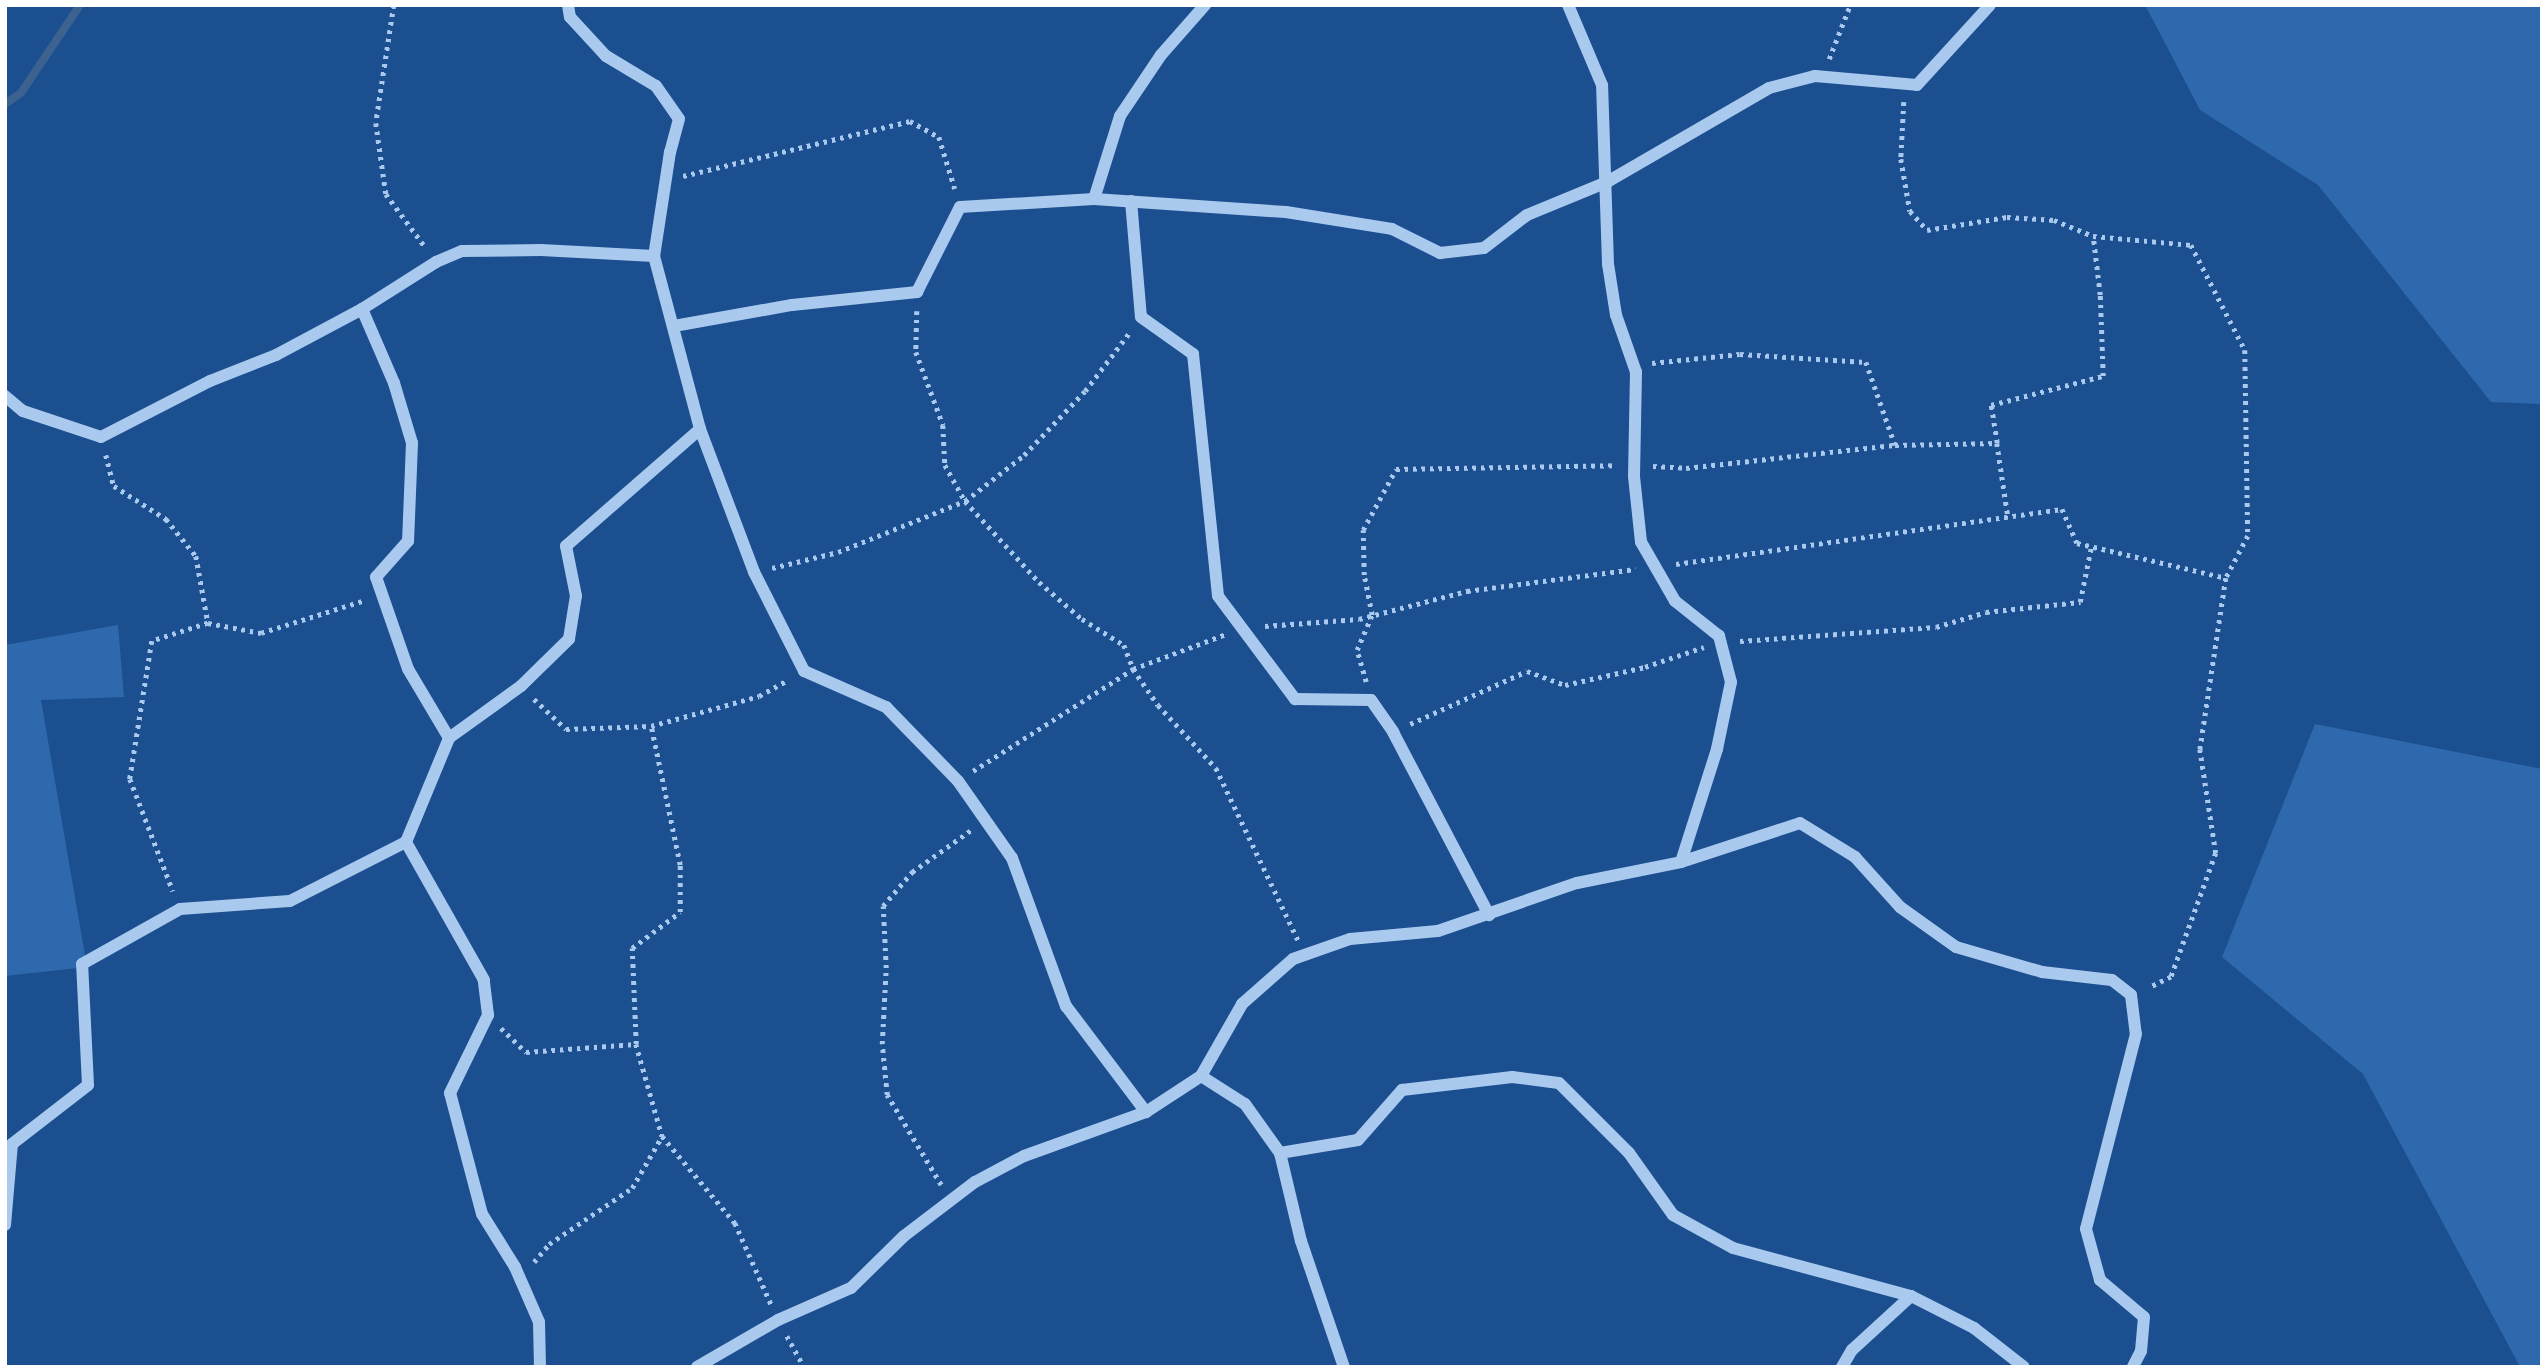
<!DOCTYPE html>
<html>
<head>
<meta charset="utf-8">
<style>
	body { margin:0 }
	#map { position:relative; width:2547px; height:1372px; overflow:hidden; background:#1b4f8f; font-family:Montserrat,sans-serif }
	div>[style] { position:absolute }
	.green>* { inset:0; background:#2e69ad }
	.stream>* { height:8px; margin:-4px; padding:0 4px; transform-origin:4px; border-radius:4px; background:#3c6290 }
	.path>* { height:4.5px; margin-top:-2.25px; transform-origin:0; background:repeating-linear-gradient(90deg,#a9c9ee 0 3.5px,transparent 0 8.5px) }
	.minor>* { height:12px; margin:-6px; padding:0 6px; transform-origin:6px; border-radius:6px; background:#a9c9ee }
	span { translate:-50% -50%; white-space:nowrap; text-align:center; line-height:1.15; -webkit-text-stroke:5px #1b4f8f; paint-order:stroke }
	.frame { position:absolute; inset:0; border:7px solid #fff; pointer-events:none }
</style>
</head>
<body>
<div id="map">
	<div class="green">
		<div style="clip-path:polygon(2145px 5px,2542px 5px,2542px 404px,2491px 402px,2318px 185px,2200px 110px)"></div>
		<div style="clip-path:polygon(118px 625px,124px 697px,41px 700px,87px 967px,5px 976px,5px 645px)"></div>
		<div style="clip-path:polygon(2315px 724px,2542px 769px,2542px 1367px,2520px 1367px,2518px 1363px,2363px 1074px,2222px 957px)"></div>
	</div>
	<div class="stream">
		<div style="left:5px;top:104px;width:19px;rotate:-35deg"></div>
		<div style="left:21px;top:93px;width:106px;rotate:-56.2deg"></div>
	</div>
	<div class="path">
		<div style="left:394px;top:5px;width:119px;rotate:98.7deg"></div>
		<div style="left:376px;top:123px;width:72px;rotate:82deg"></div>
		<div style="left:386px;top:194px;width:67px;rotate:53.5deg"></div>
		<div style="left:1829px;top:59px;width:58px;rotate:-68.7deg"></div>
		<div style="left:1904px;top:102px;width:57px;rotate:93deg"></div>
		<div style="left:1901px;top:159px;width:53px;rotate:80.2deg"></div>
		<div style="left:1910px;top:211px;width:25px;rotate:48deg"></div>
		<div style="left:1927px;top:230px;width:81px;rotate:-9.2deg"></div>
		<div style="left:2007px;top:217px;width:47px;rotate:3.7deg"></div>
		<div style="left:2054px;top:220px;width:42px;rotate:22.3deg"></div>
		<div style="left:683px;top:176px;width:234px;rotate:-13.6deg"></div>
		<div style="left:910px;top:121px;width:33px;rotate:29deg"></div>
		<div style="left:939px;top:137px;width:54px;rotate:72.9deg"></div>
		<div style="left:917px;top:311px;width:41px;rotate:91.4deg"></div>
		<div style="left:916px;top:352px;width:78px;rotate:69.7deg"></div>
		<div style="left:943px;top:425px;width:40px;rotate:87.1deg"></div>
		<div style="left:945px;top:465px;width:41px;rotate:60.9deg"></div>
		<div style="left:965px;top:501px;width:110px;rotate:47.6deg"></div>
		<div style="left:1039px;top:582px;width:57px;rotate:40.7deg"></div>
		<div style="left:1082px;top:619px;width:49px;rotate:31.8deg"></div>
		<div style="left:1124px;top:645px;width:26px;rotate:69deg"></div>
		<div style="left:1133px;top:669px;width:44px;rotate:55.2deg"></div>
		<div style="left:1158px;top:705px;width:86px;rotate:47.4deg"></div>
		<div style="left:1216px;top:768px;width:191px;rotate:64.5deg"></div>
		<div style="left:1652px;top:363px;width:88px;rotate:-5.8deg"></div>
		<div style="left:1740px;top:354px;width:126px;rotate:3.6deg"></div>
		<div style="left:1866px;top:362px;width:88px;rotate:70.7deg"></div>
		<div style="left:1895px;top:445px;width:102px;rotate:-1.1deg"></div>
		<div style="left:1997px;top:443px;width:38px;rotate:-99deg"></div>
		<div style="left:1991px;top:405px;width:116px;rotate:-14.5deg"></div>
		<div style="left:2103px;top:376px;width:81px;rotate:-92.1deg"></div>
		<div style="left:2100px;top:295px;width:59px;rotate:-96.8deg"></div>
		<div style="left:2093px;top:236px;width:98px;rotate:5.2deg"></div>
		<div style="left:2191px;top:245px;width:118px;rotate:62.8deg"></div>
		<div style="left:2245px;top:350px;width:186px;rotate:89.1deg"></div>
		<div style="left:2248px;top:536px;width:47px;rotate:117.6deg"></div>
		<div style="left:1997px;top:443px;width:75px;rotate:81.5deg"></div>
		<div style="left:106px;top:455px;width:32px;rotate:76deg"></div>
		<div style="left:114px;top:486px;width:62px;rotate:32.4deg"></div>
		<div style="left:166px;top:519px;width:48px;rotate:51deg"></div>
		<div style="left:196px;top:556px;width:68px;rotate:79.8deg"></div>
		<div style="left:208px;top:623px;width:59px;rotate:162.2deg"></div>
		<div style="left:152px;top:641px;width:140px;rotate:99.1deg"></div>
		<div style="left:130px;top:779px;width:120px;rotate:69deg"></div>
		<div style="left:1653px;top:466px;width:33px;rotate:3deg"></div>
		<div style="left:1686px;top:468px;width:209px;rotate:-6.3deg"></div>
		<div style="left:1676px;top:564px;width:390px;rotate:-8.1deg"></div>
		<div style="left:2062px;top:509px;width:37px;rotate:66deg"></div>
		<div style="left:2077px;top:543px;width:153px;rotate:13.2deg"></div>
		<div style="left:2226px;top:578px;width:173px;rotate:98.6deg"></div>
		<div style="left:2200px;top:749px;width:105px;rotate:81.3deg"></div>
		<div style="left:2216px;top:853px;width:132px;rotate:109.9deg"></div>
		<div style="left:2171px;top:977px;width:25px;rotate:154deg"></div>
		<div style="left:772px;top:568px;width:68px;rotate:-13.6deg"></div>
		<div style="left:838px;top:552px;width:137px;rotate:-21.9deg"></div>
		<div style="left:965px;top:501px;width:75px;rotate:-37.9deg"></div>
		<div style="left:1024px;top:455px;width:88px;rotate:-46.4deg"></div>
		<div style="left:1085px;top:391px;width:74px;rotate:-52.7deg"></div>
		<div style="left:208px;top:623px;width:54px;rotate:10.7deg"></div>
		<div style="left:261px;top:633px;width:109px;rotate:-17.6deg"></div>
		<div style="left:1265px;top:626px;width:94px;rotate:-4.3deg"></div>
		<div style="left:1359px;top:619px;width:112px;rotate:-14.5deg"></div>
		<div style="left:1467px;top:591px;width:170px;rotate:-7.4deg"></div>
		<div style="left:1740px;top:641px;width:196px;rotate:-4.1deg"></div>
		<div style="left:1936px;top:627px;width:52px;rotate:-16.7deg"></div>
		<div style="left:1986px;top:612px;width:95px;rotate:-6.1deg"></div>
		<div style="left:2080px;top:602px;width:55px;rotate:-78.5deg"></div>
		<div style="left:1366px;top:682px;width:33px;rotate:-106deg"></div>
		<div style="left:1357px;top:650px;width:38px;rotate:-67deg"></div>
		<div style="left:1372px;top:615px;width:41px;rotate:-101.3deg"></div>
		<div style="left:1364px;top:575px;width:45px;rotate:-91.3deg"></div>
		<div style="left:1363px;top:530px;width:69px;rotate:-61.6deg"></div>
		<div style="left:1396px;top:469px;width:220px;rotate:-1deg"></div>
		<div style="left:534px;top:699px;width:44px;rotate:43.2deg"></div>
		<div style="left:566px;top:729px;width:85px;rotate:-2deg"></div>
		<div style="left:651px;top:726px;width:112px;rotate:-15.5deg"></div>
		<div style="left:759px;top:696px;width:33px;rotate:-29deg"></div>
		<div style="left:1410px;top:724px;width:128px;rotate:-24.4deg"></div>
		<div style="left:1527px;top:671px;width:40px;rotate:20.2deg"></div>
		<div style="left:1565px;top:685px;width:82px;rotate:-12.7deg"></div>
		<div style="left:1645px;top:667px;width:62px;rotate:-18.7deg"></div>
		<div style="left:973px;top:771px;width:190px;rotate:-32.5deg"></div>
		<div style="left:1133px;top:669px;width:99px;rotate:-20.6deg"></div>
		<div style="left:501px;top:1028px;width:35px;rotate:44deg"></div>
		<div style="left:526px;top:1052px;width:110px;rotate:-4.2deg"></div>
		<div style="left:636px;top:1044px;width:96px;rotate:74.2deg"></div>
		<div style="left:662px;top:1136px;width:114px;rotate:50deg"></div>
		<div style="left:735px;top:1223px;width:89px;rotate:66deg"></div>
		<div style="left:636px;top:1044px;width:96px;rotate:-92.4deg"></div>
		<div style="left:632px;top:948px;width:60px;rotate:-36.9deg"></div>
		<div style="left:680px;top:912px;width:47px;rotate:-90deg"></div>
		<div style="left:680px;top:865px;width:142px;rotate:-101.8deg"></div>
		<div style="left:941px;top:1185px;width:105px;rotate:-121deg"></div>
		<div style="left:887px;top:1095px;width:51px;rotate:-95.6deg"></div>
		<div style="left:882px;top:1044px;width:76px;rotate:-87deg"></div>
		<div style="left:886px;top:968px;width:62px;rotate:-92.8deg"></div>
		<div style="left:883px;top:906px;width:45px;rotate:-49.5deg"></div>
		<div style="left:912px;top:872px;width:72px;rotate:-35.4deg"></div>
		<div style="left:534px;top:1262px;width:23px;rotate:-50deg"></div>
		<div style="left:549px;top:1244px;width:100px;rotate:-34deg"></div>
		<div style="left:632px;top:1188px;width:60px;rotate:-60deg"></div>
		<div style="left:787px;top:1336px;width:35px;rotate:61deg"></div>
	</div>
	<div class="minor">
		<div style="left:568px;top:5px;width:12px;rotate:81deg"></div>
		<div style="left:570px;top:17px;width:53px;rotate:47.3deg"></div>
		<div style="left:606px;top:56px;width:58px;rotate:31deg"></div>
		<div style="left:656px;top:86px;width:40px;rotate:55.1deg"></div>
		<div style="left:679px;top:119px;width:34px;rotate:105deg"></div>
		<div style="left:670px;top:152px;width:105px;rotate:98.7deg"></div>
		<div style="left:654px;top:256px;width:179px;rotate:75.1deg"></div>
		<div style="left:700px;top:429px;width:153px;rotate:69.3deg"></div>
		<div style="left:754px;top:572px;width:111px;rotate:63.2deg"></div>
		<div style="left:804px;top:671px;width:90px;rotate:23.7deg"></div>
		<div style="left:886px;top:707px;width:103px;rotate:45.8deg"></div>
		<div style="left:958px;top:781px;width:94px;rotate:55deg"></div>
		<div style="left:1012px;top:858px;width:158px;rotate:70deg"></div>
		<div style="left:1066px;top:1006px;width:133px;rotate:53deg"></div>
		<div style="left:1094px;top:199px;width:87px;rotate:-72.6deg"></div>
		<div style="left:1120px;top:116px;width:73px;rotate:-56.1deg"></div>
		<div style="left:1161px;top:55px;width:67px;rotate:-48.7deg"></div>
		<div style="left:1131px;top:201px;width:116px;rotate:85.1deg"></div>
		<div style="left:1141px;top:317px;width:64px;rotate:35.4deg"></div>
		<div style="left:1193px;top:354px;width:243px;rotate:84.1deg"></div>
		<div style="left:1218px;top:596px;width:129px;rotate:53.2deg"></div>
		<div style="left:1295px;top:699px;width:76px;rotate:0.8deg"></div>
		<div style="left:1371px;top:700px;width:39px;rotate:55deg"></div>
		<div style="left:1393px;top:732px;width:207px;rotate:62.3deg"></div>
		<div style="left:362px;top:309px;width:81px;rotate:66.6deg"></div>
		<div style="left:394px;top:383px;width:63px;rotate:73.3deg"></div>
		<div style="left:412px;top:443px;width:98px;rotate:92.3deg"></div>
		<div style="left:408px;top:541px;width:48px;rotate:131.6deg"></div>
		<div style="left:376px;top:577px;width:97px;rotate:70.8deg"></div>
		<div style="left:408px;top:669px;width:80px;rotate:59.3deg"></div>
		<div style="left:674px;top:326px;width:120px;rotate:-10.1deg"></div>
		<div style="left:792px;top:305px;width:126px;rotate:-5.9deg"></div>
		<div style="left:917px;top:292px;width:95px;rotate:-63.2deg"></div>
		<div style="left:960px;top:207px;width:134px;rotate:-3.4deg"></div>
		<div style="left:1094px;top:199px;width:192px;rotate:3.9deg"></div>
		<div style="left:1286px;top:212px;width:107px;rotate:9.1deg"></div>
		<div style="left:1392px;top:229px;width:54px;rotate:26.6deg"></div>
		<div style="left:1440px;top:253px;width:44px;rotate:-6.5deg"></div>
		<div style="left:1484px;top:248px;width:54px;rotate:-37.5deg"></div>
		<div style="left:1527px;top:215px;width:87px;rotate:-22.4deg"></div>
		<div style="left:1607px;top:182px;width:187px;rotate:-30.1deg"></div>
		<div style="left:1769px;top:88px;width:48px;rotate:-14.6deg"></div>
		<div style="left:1815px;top:76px;width:102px;rotate:5deg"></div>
		<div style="left:1917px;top:85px;width:108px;rotate:-47.6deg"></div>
		<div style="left:5px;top:396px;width:23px;rotate:40deg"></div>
		<div style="left:23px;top:411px;width:82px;rotate:18.4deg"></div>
		<div style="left:101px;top:437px;width:123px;rotate:-27.2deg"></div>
		<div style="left:210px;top:381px;width:71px;rotate:-21.5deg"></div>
		<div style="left:276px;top:355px;width:98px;rotate:-28.1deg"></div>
		<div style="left:362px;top:309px;width:88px;rotate:-32.4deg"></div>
		<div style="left:436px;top:262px;width:28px;rotate:-23deg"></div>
		<div style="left:462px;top:251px;width:79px;rotate:-0.7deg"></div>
		<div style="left:541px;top:250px;width:113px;rotate:3deg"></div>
		<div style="left:1681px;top:862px;width:125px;rotate:-18.1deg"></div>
		<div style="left:1800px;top:823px;width:65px;rotate:31.7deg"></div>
		<div style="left:1855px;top:857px;width:67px;rotate:48deg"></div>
		<div style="left:1900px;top:907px;width:69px;rotate:35.5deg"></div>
		<div style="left:1956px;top:947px;width:90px;rotate:16.2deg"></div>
		<div style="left:2042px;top:972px;width:70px;rotate:6.5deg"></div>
		<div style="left:2112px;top:980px;width:24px;rotate:38deg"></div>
		<div style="left:2131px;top:995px;width:39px;rotate:83deg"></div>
		<div style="left:2136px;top:1034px;width:201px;rotate:104.4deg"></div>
		<div style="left:2086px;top:1229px;width:53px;rotate:74.6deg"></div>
		<div style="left:2100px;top:1280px;width:57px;rotate:40.1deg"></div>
		<div style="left:2144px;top:1317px;width:34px;rotate:95deg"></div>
		<div style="left:2141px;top:1351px;width:18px;rotate:117deg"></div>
		<div style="left:1201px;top:1076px;width:52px;rotate:32.5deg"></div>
		<div style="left:1245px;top:1104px;width:60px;rotate:54.5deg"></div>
		<div style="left:1280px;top:1153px;width:90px;rotate:76.6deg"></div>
		<div style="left:1301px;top:1241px;width:133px;rotate:71.2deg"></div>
		<div style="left:1280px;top:1153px;width:79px;rotate:-9.5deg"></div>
		<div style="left:1358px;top:1140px;width:67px;rotate:-48.7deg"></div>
		<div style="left:1402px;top:1090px;width:111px;rotate:-6.7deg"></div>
		<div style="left:1512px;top:1077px;width:47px;rotate:7.3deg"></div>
		<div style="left:1559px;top:1083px;width:99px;rotate:45deg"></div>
		<div style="left:1629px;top:1153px;width:76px;rotate:54.6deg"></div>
		<div style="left:1673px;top:1215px;width:68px;rotate:28.8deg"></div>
		<div style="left:1733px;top:1248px;width:184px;rotate:15.1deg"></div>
		<div style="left:1911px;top:1296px;width:71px;rotate:26.9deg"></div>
		<div style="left:1974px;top:1328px;width:63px;rotate:38deg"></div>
		<div style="left:5px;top:1225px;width:81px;rotate:-85.1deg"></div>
		<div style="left:12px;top:1144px;width:96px;rotate:-37.8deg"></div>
		<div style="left:88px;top:1085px;width:121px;rotate:-92.8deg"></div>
		<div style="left:82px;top:964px;width:112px;rotate:-29.3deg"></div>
		<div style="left:180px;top:909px;width:110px;rotate:-4.2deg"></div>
		<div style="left:290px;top:901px;width:130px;rotate:-27deg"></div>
		<div style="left:540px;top:1367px;width:45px;rotate:-91.3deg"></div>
		<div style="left:539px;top:1322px;width:60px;rotate:-113.6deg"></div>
		<div style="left:515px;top:1267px;width:62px;rotate:-121.9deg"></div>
		<div style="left:482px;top:1214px;width:125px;rotate:-104.8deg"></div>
		<div style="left:450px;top:1093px;width:87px;rotate:-64deg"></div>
		<div style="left:488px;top:1015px;width:35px;rotate:-97deg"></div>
		<div style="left:484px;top:980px;width:159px;rotate:-119.5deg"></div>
		<div style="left:406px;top:842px;width:113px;rotate:-67.5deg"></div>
		<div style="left:449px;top:738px;width:89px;rotate:-35.8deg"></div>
		<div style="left:521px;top:686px;width:67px;rotate:-44.4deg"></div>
		<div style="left:569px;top:639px;width:44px;rotate:-80.8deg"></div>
		<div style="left:576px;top:596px;width:51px;rotate:-101.3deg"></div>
		<div style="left:566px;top:546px;width:178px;rotate:-41.1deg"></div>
		<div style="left:697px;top:1367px;width:94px;rotate:-30.1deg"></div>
		<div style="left:778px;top:1320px;width:80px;rotate:-23.7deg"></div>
		<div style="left:851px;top:1288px;width:74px;rotate:-44.5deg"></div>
		<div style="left:904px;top:1236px;width:89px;rotate:-37.3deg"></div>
		<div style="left:975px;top:1182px;width:55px;rotate:-28deg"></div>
		<div style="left:1024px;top:1156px;width:130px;rotate:-19.8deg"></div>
		<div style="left:1146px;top:1112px;width:66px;rotate:-33.2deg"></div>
		<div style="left:1201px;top:1076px;width:83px;rotate:-60.3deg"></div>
		<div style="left:1242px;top:1004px;width:68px;rotate:-41.4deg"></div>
		<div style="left:1293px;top:959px;width:60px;rotate:-19.3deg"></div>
		<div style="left:1350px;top:939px;width:88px;rotate:-5.2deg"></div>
		<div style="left:1438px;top:931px;width:147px;rotate:-19.1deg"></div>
		<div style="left:1577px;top:883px;width:106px;rotate:-11.4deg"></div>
		<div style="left:1681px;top:862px;width:119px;rotate:-72.3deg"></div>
		<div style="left:1717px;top:749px;width:68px;rotate:-78.2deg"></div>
		<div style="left:1731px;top:682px;width:48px;rotate:-104.6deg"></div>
		<div style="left:1719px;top:636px;width:56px;rotate:-141.5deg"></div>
		<div style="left:1675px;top:601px;width:68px;rotate:-120deg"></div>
		<div style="left:1641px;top:542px;width:66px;rotate:-96.1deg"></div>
		<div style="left:1634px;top:476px;width:104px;rotate:-88.9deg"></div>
		<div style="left:1636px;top:372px;width:60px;rotate:-109.3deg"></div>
		<div style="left:1616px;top:315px;width:52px;rotate:-98.9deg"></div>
		<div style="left:1608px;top:264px;width:179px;rotate:-91.9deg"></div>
		<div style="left:1602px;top:85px;width:87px;rotate:-113deg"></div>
		<div style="left:1842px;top:1367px;width:20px;rotate:-60deg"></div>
		<div style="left:1852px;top:1350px;width:80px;rotate:-42.5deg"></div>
	</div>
	<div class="frame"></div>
</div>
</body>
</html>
